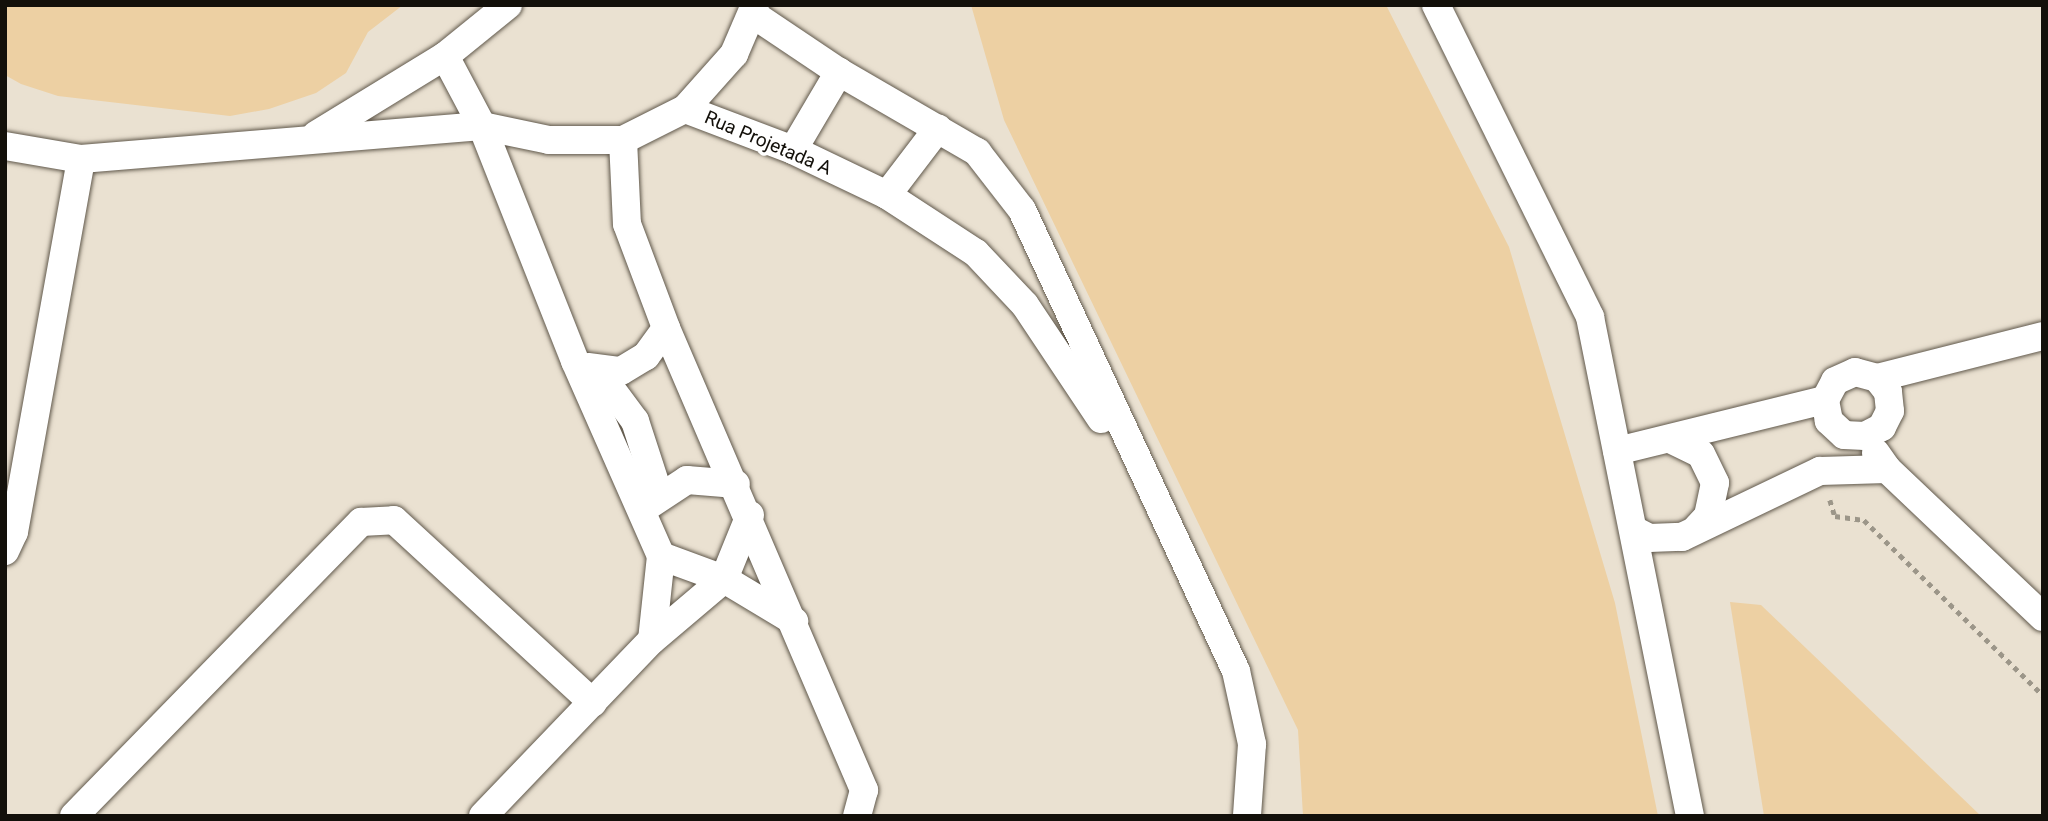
<!DOCTYPE html>
<html>
<head>
<meta charset="utf-8">
<style>
	body { margin:0 }
	#map { position:relative; width:2048px; height:821px; overflow:hidden; background:#eae1d1; font-family:Roboto,sans-serif }
	div>[style] { position:absolute }
	.green>* { inset:0; background:#edd0a3 }
	.path>* { height:4.5px; margin-top:-2.25px; transform-origin:0; background:repeating-linear-gradient(90deg,#9c9689 0 5px,transparent 0 10px) }
	.roads { filter:drop-shadow(0 0 2px #60584b) drop-shadow(0 0 2px #60584b) }
	.minor>* { height:28px; margin:-14px; padding:0 14px; transform-origin:14px; border-radius:14px; background:#fff }
	span { translate:-50% -50%; white-space:nowrap; text-align:center; line-height:1.15; -webkit-text-stroke:7px #fff; paint-order:stroke }
	.street-label { font-size:19px; color:#13100a }
	.frame { position:absolute; inset:0; border:7px solid #13100a; pointer-events:none }
</style>
</head>
<body>
<div id="map">
	<div class="green">
		<div style="clip-path:polygon(5px 5px,403px 5px,368px 32px,346px 73px,316px 93px,269px 109px,230px 116px,58px 96px,21px 84px,5px 75px)"></div>
		<div style="clip-path:polygon(971px 5px,1386px 5px,1509px 247px,1615px 603px,1658px 816px,1303px 816px,1298px 730px,1004px 120px)"></div>
		<div style="clip-path:polygon(1730px 602px,1761px 605px,1981px 816px,1764px 816px)"></div>
	</div>
	<div class="path">
		<div style="left:1830px;top:500px;width:17px;rotate:73deg"></div>
		<div style="left:1835px;top:516px;width:29px;rotate:8deg"></div>
		<div style="left:1864px;top:520px;width:250px;rotate:44.4deg"></div>
	</div>
	<div class="roads">
		<div class="minor">
			<div style="left:1436px;top:5px;width:348px;rotate:63.7deg"></div>
			<div style="left:1590px;top:317px;width:509px;rotate:78.67deg"></div>
			<div style="left:754px;top:15px;width:102px;rotate:33.8deg"></div>
			<div style="left:839px;top:72px;width:160px;rotate:30.1deg"></div>
			<div style="left:977px;top:152px;width:73px;rotate:52.2deg"></div>
			<div style="left:1022px;top:210px;width:508px;rotate:65.1deg"></div>
			<div style="left:1236px;top:671px;width:75px;rotate:77.6deg"></div>
			<div style="left:1252px;top:744px;width:72px;rotate:94deg"></div>
			<div style="left:445px;top:56px;width:79px;rotate:62.1deg"></div>
			<div style="left:482px;top:126px;width:68px;rotate:11.8deg"></div>
			<div style="left:549px;top:140px;width:74px"></div>
			<div style="left:623px;top:140px;width:69px;rotate:-26.6deg"></div>
			<div style="left:685px;top:109px;width:116px;rotate:20.8deg"></div>
			<div style="left:793px;top:150px;width:104px;rotate:25.6deg"></div>
			<div style="left:887px;top:195px;width:106px;rotate:33.1deg"></div>
			<div style="left:976px;top:253px;width:71px;rotate:46.7deg"></div>
			<div style="left:1025px;top:305px;width:137px;rotate:56.3deg"></div>
			<div style="left:685px;top:109px;width:74px;rotate:-48.3deg"></div>
			<div style="left:734px;top:54px;width:53px;rotate:-66.8deg"></div>
			<div style="left:316px;top:135px;width:151px;rotate:-31.5deg"></div>
			<div style="left:445px;top:56px;width:81px;rotate:-39deg"></div>
			<div style="left:623px;top:140px;width:84px;rotate:87.3deg"></div>
			<div style="left:627px;top:224px;width:111px;rotate:69.4deg"></div>
			<div style="left:666px;top:328px;width:503px;rotate:66.8deg"></div>
			<div style="left:864px;top:790px;width:27px;rotate:105deg"></div>
			<div style="left:5px;top:146px;width:77px;rotate:9.7deg"></div>
			<div style="left:81px;top:159px;width:402px;rotate:-4.7deg"></div>
			<div style="left:482px;top:126px;width:253px;rotate:68.4deg"></div>
			<div style="left:575px;top:361px;width:213px;rotate:66.2deg"></div>
			<div style="left:661px;top:556px;width:84px;rotate:96.1deg"></div>
			<div style="left:793px;top:150px;width:91px;rotate:-59.5deg"></div>
			<div style="left:887px;top:195px;width:84px;rotate:-52.7deg"></div>
			<div style="left:588px;top:367px;width:33px;rotate:7deg"></div>
			<div style="left:621px;top:371px;width:29px;rotate:-31deg"></div>
			<div style="left:646px;top:356px;width:34px;rotate:-54deg"></div>
			<div style="left:598px;top:371px;width:62px;rotate:53.5deg"></div>
			<div style="left:635px;top:421px;width:78px;rotate:72deg"></div>
			<div style="left:1877px;top:378px;width:18px;rotate:52deg"></div>
			<div style="left:1888px;top:392px;width:19px;rotate:84deg"></div>
			<div style="left:1890px;top:411px;width:18px;rotate:117deg"></div>
			<div style="left:1882px;top:427px;width:19px;rotate:152deg"></div>
			<div style="left:1865px;top:436px;width:21px;rotate:-177deg"></div>
			<div style="left:1844px;top:435px;width:21px;rotate:-137deg"></div>
			<div style="left:1829px;top:421px;width:21px;rotate:-101deg"></div>
			<div style="left:1825px;top:400px;width:21px;rotate:-62deg"></div>
			<div style="left:1835px;top:381px;width:22px;rotate:-24deg"></div>
			<div style="left:1855px;top:372px;width:23px;rotate:15deg"></div>
			<div style="left:1877px;top:378px;width:171px;rotate:-14.2deg"></div>
			<div style="left:1672px;top:440px;width:32px;rotate:26deg"></div>
			<div style="left:1701px;top:454px;width:32px;rotate:64deg"></div>
			<div style="left:1715px;top:483px;width:34px;rotate:102deg"></div>
			<div style="left:1708px;top:516px;width:16px;rotate:133deg"></div>
			<div style="left:1617px;top:451px;width:214px;rotate:-13.8deg"></div>
			<div style="left:1876px;top:453px;width:19px;rotate:55deg"></div>
			<div style="left:1887px;top:469px;width:215px;rotate:43.5deg"></div>
			<div style="left:646px;top:507px;width:49px;rotate:-33.4deg"></div>
			<div style="left:687px;top:480px;width:49px;rotate:4.7deg"></div>
			<div style="left:1634px;top:530px;width:17px;rotate:28deg"></div>
			<div style="left:1649px;top:538px;width:33px;rotate:-2deg"></div>
			<div style="left:1682px;top:537px;width:153px;rotate:-25.6deg"></div>
			<div style="left:1820px;top:471px;width:67px;rotate:-1.7deg"></div>
			<div style="left:5px;top:551px;width:21px;rotate:-65deg"></div>
			<div style="left:14px;top:532px;width:379px;rotate:-79.8deg"></div>
			<div style="left:661px;top:556px;width:67px;rotate:20.1deg"></div>
			<div style="left:724px;top:579px;width:82px;rotate:31deg"></div>
			<div style="left:74px;top:816px;width:411px;rotate:-45.7deg"></div>
			<div style="left:361px;top:522px;width:33px;rotate:-3deg"></div>
			<div style="left:394px;top:520px;width:270px;rotate:42.6deg"></div>
			<div style="left:483px;top:816px;width:244px;rotate:-46.2deg"></div>
			<div style="left:652px;top:640px;width:94px;rotate:-40.3deg"></div>
			<div style="left:724px;top:579px;width:69px;rotate:-67.9deg"></div>
		</div>
	</div>
	<div class="street-label">
		<span style="left:768px;top:143px;rotate:23deg">Rua Projetada A</span>
	</div>
	<div class="frame"></div>
</div>
</body>
</html>
